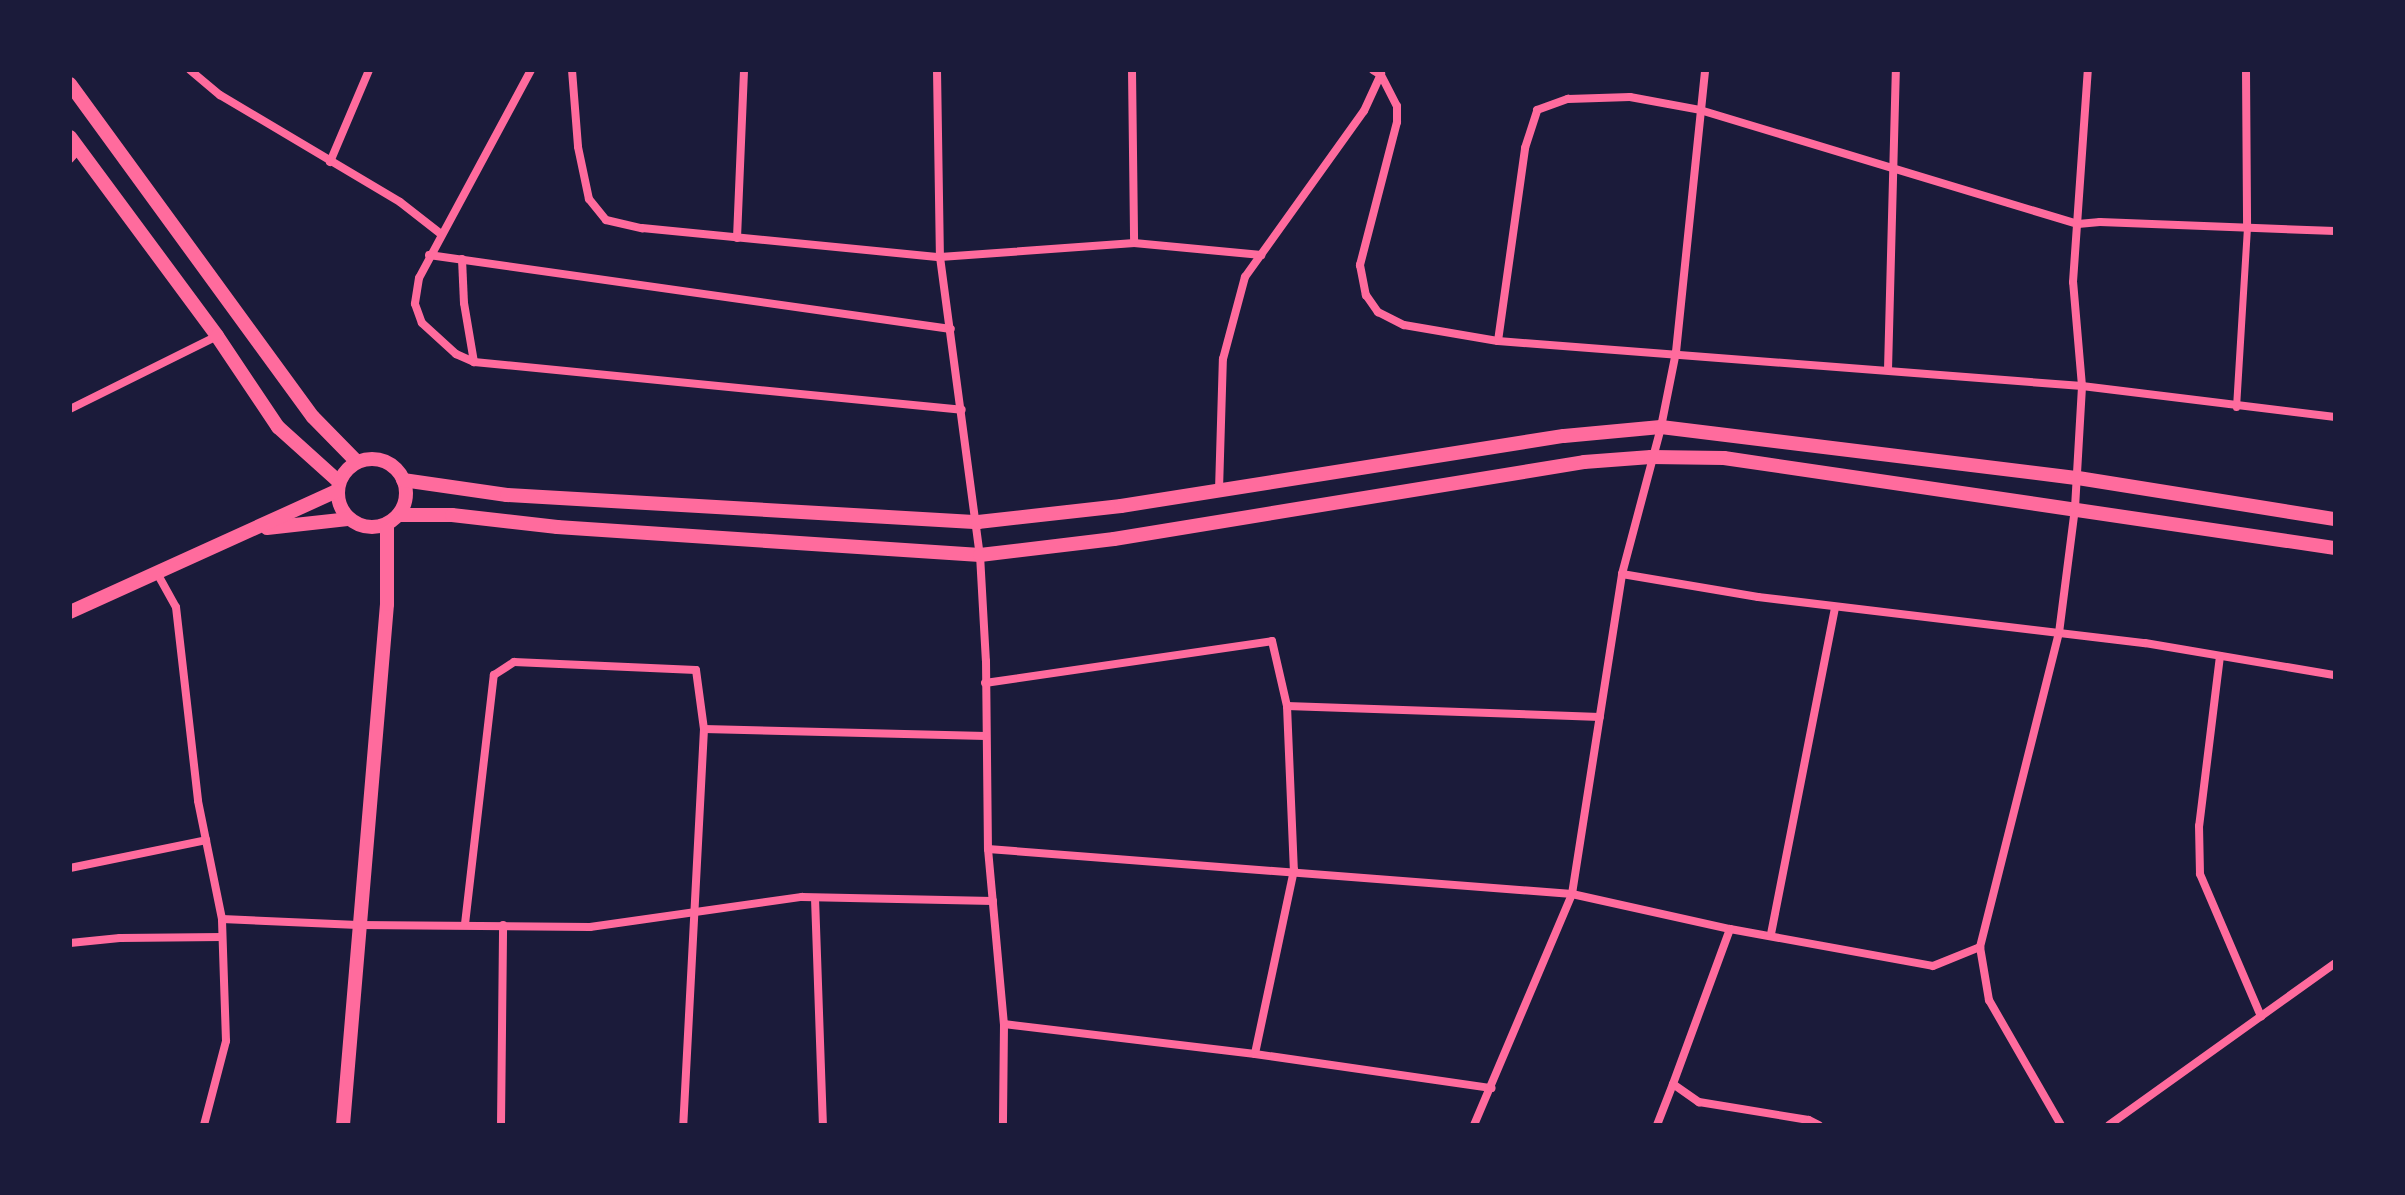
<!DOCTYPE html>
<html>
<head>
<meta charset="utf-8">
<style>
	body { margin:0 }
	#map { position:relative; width:2405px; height:1195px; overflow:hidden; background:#1b1b3a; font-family:"Asap Condensed",sans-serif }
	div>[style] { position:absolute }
	.pedestrian>* { height:7px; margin:-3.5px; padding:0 3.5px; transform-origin:3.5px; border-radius:3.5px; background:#ff6b9d }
	.minor>* { height:8px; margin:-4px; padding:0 4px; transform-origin:4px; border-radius:4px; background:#ff6b9d }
	.secondary>* { height:14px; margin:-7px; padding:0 7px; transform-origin:7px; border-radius:7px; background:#ff6b9d }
	.secondary>.ring { margin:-7px; padding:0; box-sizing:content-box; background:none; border:14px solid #ff6b9d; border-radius:50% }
	span { translate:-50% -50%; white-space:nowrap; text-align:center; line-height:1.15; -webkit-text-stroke:8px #1b1b3a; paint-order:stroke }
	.frame { position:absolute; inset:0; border:72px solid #1b1b3a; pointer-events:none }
</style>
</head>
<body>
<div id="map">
	<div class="pedestrian">
		<div style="left:2236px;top:407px;width:181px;rotate:-86.5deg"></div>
	</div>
	<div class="minor">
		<div style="left:190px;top:70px;width:39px;rotate:40deg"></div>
		<div style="left:220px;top:95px;width:209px;rotate:30.7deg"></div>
		<div style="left:400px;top:202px;width:52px;rotate:38deg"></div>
		<div style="left:531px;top:70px;width:236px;rotate:118.3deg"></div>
		<div style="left:419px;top:278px;width:26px;rotate:99deg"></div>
		<div style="left:415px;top:304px;width:20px;rotate:70deg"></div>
		<div style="left:422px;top:323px;width:46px;rotate:42.4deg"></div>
		<div style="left:456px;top:354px;width:20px;rotate:24deg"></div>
		<div style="left:474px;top:362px;width:490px;rotate:5.6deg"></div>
		<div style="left:572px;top:70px;width:77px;rotate:85.5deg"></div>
		<div style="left:578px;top:147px;width:53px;rotate:78.1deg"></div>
		<div style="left:589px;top:199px;width:27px;rotate:51deg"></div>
		<div style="left:606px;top:220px;width:37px;rotate:13deg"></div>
		<div style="left:642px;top:228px;width:299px;rotate:5.6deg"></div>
		<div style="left:940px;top:257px;width:195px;rotate:-4.1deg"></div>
		<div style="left:1134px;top:243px;width:128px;rotate:5.4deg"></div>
		<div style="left:937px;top:70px;width:187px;rotate:89.1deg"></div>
		<div style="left:940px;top:257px;width:301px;rotate:82.4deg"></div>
		<div style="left:980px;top:555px;width:106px;rotate:86.8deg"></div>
		<div style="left:986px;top:661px;width:188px;rotate:89.4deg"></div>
		<div style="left:988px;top:849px;width:176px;rotate:84.8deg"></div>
		<div style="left:1004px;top:1024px;width:101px;rotate:90.6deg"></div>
		<div style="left:1132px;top:70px;width:173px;rotate:89.3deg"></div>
		<div style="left:1373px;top:70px;width:9px;rotate:32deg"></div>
		<div style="left:1381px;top:75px;width:35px;rotate:63deg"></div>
		<div style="left:1397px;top:106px;width:16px;rotate:90deg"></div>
		<div style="left:1397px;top:122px;width:148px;rotate:104.5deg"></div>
		<div style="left:1360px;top:265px;width:31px;rotate:79deg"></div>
		<div style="left:1366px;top:295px;width:21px;rotate:55deg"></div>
		<div style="left:1378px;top:312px;width:29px;rotate:27deg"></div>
		<div style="left:1404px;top:325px;width:95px;rotate:9.7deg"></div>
		<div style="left:1498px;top:341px;width:586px;rotate:4.41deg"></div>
		<div style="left:2082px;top:386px;width:255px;rotate:7deg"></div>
		<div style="left:2246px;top:70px;width:156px;rotate:89.6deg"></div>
		<div style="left:70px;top:159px;width:13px;rotate:-48deg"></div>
		<div style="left:330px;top:162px;width:100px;rotate:-67deg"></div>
		<div style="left:737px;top:238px;width:168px;rotate:-87.6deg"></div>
		<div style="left:429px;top:255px;width:527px;rotate:8.07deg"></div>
		<div style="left:462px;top:259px;width:44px;rotate:87.4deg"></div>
		<div style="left:464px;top:303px;width:60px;rotate:80.4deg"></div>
		<div style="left:1498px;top:341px;width:195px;rotate:-82deg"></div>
		<div style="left:1525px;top:148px;width:40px;rotate:-72deg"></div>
		<div style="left:1537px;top:110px;width:33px;rotate:-20deg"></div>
		<div style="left:1568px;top:99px;width:62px;rotate:-1.8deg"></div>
		<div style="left:1630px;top:97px;width:71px;rotate:10.5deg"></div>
		<div style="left:1700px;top:110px;width:395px;rotate:16.8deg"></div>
		<div style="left:2078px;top:224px;width:22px;rotate:-5deg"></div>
		<div style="left:2100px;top:222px;width:235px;rotate:2.2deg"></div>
		<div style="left:1888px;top:370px;width:300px;rotate:-88.5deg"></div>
		<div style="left:70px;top:409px;width:164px;rotate:-26.4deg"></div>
		<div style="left:1219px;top:490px;width:131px;rotate:-88.3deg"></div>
		<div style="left:1223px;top:359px;width:85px;rotate:-75deg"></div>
		<div style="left:1245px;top:277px;width:204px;rotate:-54.4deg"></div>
		<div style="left:1364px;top:111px;width:41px;rotate:-65.3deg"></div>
		<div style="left:157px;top:573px;width:39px;rotate:61deg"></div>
		<div style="left:176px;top:607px;width:195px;rotate:83.5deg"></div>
		<div style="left:198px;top:801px;width:120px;rotate:78.5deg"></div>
		<div style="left:222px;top:919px;width:136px;rotate:2.5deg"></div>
		<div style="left:358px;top:925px;width:232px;rotate:0.5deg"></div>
		<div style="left:590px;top:927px;width:214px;rotate:-8.1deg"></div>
		<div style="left:802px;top:897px;width:191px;rotate:1.2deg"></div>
		<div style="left:1622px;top:574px;width:138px;rotate:9.6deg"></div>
		<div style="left:1758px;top:597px;width:390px;rotate:6.8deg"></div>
		<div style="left:2145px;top:643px;width:193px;rotate:9.6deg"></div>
		<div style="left:2220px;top:656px;width:171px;rotate:97deg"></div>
		<div style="left:2199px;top:826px;width:48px;rotate:88.8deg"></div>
		<div style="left:2200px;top:874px;width:155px;rotate:66.8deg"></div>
		<div style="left:985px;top:683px;width:290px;rotate:-8.3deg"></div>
		<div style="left:1272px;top:641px;width:67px;rotate:77deg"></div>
		<div style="left:1287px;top:706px;width:164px;rotate:87.6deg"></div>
		<div style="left:1294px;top:870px;width:188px;rotate:102deg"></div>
		<div style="left:1287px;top:706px;width:313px;rotate:2deg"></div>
		<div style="left:704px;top:729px;width:282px;rotate:1.4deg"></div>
		<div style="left:988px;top:849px;width:586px;rotate:4.41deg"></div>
		<div style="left:1572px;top:894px;width:162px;rotate:12.5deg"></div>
		<div style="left:1730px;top:929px;width:206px;rotate:10.3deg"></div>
		<div style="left:1933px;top:966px;width:51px;rotate:-22deg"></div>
		<div style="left:1980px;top:947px;width:324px;rotate:-75.9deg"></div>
		<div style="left:2059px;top:633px;width:126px;rotate:-82.7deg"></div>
		<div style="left:2075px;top:508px;width:122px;rotate:-86.7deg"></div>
		<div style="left:2082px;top:386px;width:104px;rotate:-94.9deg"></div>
		<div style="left:2073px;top:282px;width:213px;rotate:-86deg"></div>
		<div style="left:70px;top:868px;width:139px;rotate:-11.6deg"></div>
		<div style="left:815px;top:898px;width:227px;rotate:88deg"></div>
		<div style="left:465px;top:924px;width:251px;rotate:-83.4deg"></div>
		<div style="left:494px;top:675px;width:24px;rotate:-33deg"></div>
		<div style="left:514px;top:662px;width:182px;rotate:2.5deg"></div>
		<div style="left:696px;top:670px;width:60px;rotate:82.3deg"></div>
		<div style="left:704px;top:729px;width:397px;rotate:93deg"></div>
		<div style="left:1730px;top:929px;width:165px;rotate:110.2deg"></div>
		<div style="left:1673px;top:1084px;width:32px;rotate:35deg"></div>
		<div style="left:1699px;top:1102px;width:111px;rotate:9.3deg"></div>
		<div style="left:1809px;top:1120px;width:11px;rotate:27deg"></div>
		<div style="left:1771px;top:934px;width:333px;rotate:-78.9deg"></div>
		<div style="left:70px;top:943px;width:50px;rotate:-5.7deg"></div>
		<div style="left:120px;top:938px;width:102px;rotate:-0.6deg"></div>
		<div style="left:1980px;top:947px;width:54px;rotate:80.4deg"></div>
		<div style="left:1989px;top:1000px;width:144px;rotate:60.1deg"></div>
		<div style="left:1004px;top:1024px;width:253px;rotate:6.8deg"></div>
		<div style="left:1255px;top:1054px;width:239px;rotate:8.2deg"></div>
		<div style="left:204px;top:1125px;width:87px;rotate:-75.3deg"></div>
		<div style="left:226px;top:1041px;width:122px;rotate:-91.9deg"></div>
		<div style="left:501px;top:1125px;width:200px;rotate:-89.4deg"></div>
		<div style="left:1474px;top:1125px;width:251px;rotate:-67deg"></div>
		<div style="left:1572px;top:894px;width:324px;rotate:-81.1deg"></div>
		<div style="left:1622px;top:574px;width:152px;rotate:-75.1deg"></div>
		<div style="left:1661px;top:427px;width:76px;rotate:-78.7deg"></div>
		<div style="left:1676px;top:352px;width:283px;rotate:-84.1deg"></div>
		<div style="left:1657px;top:1125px;width:44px;rotate:-68.7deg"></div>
		<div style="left:2109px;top:1125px;width:278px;rotate:-35.6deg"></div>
	</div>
	<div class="secondary">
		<div style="left:70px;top:84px;width:412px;rotate:53.9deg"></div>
		<div style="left:313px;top:417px;width:63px;rotate:45.6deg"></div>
		<div style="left:70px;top:137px;width:247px;rotate:53.5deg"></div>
		<div style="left:217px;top:336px;width:110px;rotate:56.2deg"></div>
		<div style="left:278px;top:427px;width:82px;rotate:42deg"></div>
		<div class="ring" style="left:338px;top:459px;width:54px;height:54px"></div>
		<div style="left:403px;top:480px;width:105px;rotate:8.2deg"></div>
		<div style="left:507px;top:495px;width:472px;rotate:3.3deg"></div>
		<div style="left:978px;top:522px;width:144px;rotate:-6.4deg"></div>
		<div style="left:1121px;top:506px;width:448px;rotate:-9deg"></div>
		<div style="left:1564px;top:436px;width:97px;rotate:-5.3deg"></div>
		<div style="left:1661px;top:427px;width:420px;rotate:7deg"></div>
		<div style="left:2078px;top:478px;width:260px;rotate:9.1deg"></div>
		<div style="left:398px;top:515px;width:54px"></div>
		<div style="left:452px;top:515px;width:106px;rotate:6.5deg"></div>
		<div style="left:557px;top:527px;width:424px;rotate:3.8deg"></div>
		<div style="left:980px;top:555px;width:135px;rotate:-6.8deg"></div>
		<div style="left:1114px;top:539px;width:476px;rotate:-9.3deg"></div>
		<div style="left:1584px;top:462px;width:67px;rotate:-4.3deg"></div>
		<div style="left:1651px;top:457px;width:73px;rotate:0.8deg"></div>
		<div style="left:1724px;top:458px;width:618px;rotate:8.38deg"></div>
		<div style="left:267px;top:528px;width:81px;rotate:-6.3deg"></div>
		<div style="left:70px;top:612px;width:293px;rotate:-24.4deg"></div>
		<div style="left:343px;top:1125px;width:523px;rotate:-85.17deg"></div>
		<div style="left:387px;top:604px;width:80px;rotate:-90deg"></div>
	</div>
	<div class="frame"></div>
</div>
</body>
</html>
